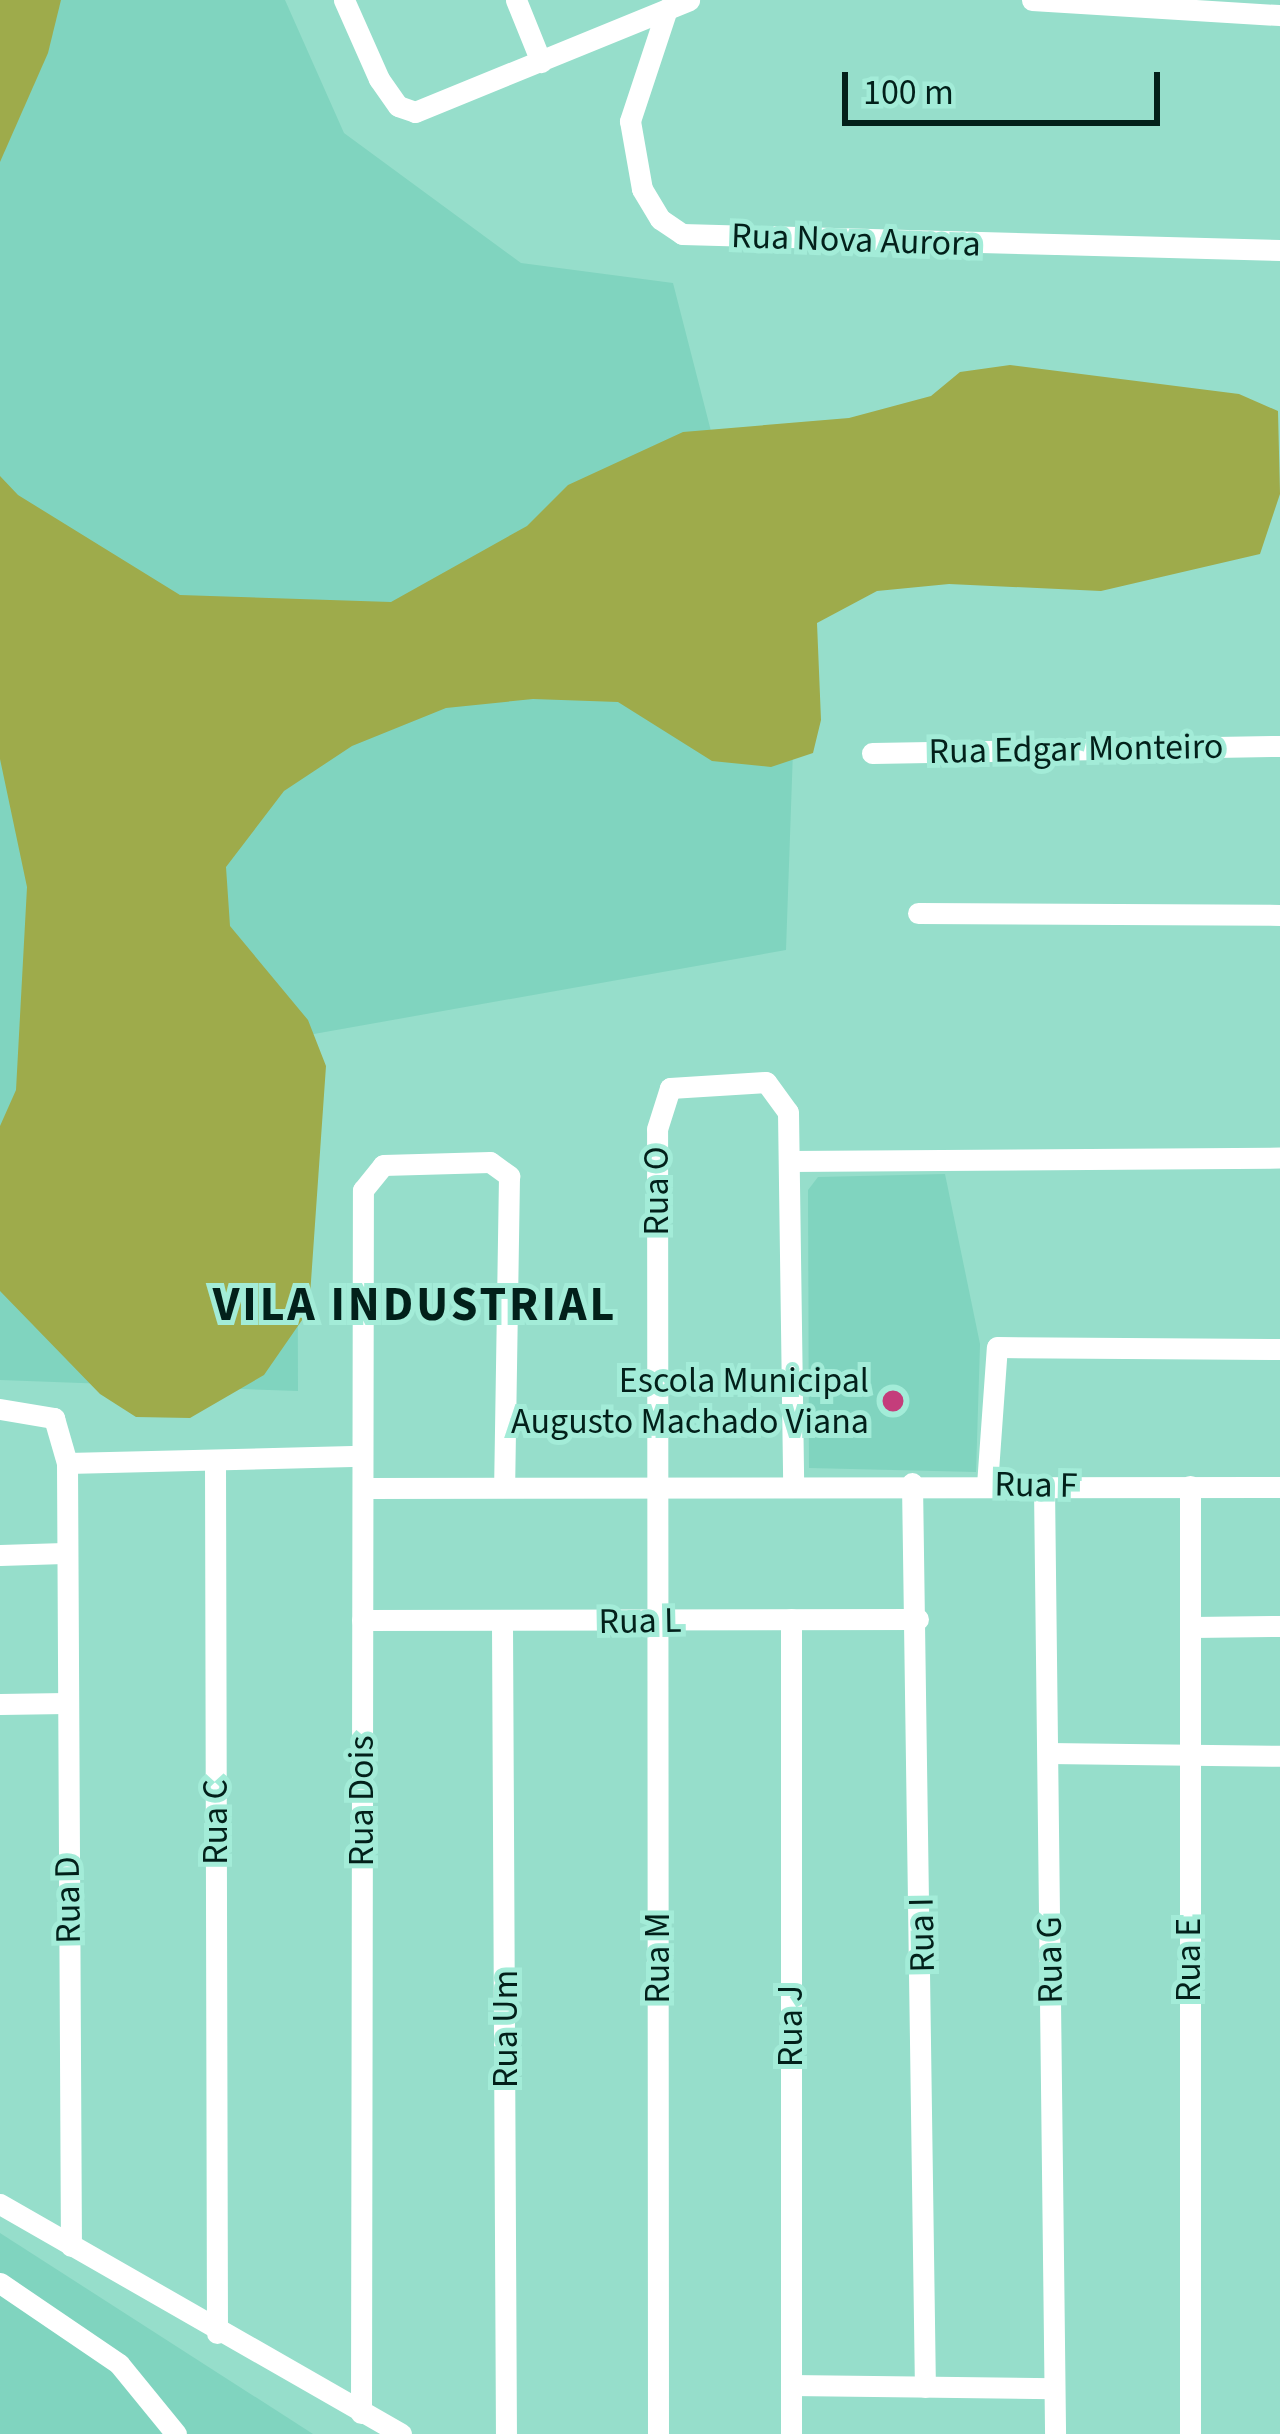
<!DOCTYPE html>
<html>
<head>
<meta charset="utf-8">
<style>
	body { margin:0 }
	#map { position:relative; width:1280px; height:2434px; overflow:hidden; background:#96decb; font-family:"Source Sans 3",sans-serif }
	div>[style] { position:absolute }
	.built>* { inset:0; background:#80d4bf }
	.green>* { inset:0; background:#9eab4b }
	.street>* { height:21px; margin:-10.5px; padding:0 10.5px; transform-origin:10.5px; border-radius:10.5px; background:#fff }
	.dots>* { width:33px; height:33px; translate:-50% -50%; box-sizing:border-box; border:6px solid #a3ecd8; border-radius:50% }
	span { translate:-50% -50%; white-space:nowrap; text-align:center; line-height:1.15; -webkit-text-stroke:10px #a3ecd8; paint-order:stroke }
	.street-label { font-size:36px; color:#02201a }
	.poi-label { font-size:36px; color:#02201a }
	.right { translate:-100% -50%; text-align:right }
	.district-label { font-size:48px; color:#02201a; font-weight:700; letter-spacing:3px }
	.scale { position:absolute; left:842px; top:72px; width:318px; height:54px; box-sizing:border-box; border:6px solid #02201a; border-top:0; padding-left:15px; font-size:36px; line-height:42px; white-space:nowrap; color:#02201a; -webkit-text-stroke:9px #a3ecd8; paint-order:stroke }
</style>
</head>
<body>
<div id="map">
	<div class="built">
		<div style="clip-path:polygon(0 0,285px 0,344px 133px,521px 263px,673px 283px,793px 751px,786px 950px,297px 1037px,298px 1391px,0 1380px)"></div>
		<div style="clip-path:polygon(945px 1174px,980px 1344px,976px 1472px,809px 1468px,808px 1190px,818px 1177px)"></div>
		<div style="clip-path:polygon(0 2233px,313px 2434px,0 2434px)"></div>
	</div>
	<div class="green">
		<div style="clip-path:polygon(0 0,61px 0,48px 53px,0 162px)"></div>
		<div style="clip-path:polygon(1010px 365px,1239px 394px,1278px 411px,1280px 494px,1260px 554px,1101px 591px,949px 584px,877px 591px,817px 623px,821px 720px,813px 753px,771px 767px,712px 761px,618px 702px,533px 699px,446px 708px,352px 746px,284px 791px,226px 867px,230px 926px,308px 1020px,326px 1066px,309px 1310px,264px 1375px,190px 1418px,136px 1417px,100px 1394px,0 1291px,0 1126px,16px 1090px,27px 887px,0 759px,0 476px,18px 495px,180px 595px,391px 602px,527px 526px,568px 485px,683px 432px,849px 418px,931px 396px,960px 372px)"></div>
	</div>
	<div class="street">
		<div style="left:344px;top:0;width:86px;rotate:66.1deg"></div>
		<div style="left:379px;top:79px;width:33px;rotate:55deg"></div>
		<div style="left:398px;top:106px;width:18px;rotate:19deg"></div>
		<div style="left:415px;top:112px;width:296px;rotate:-22.2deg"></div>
		<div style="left:516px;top:0;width:67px;rotate:68deg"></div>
		<div style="left:1032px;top:0;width:248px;rotate:3.5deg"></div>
		<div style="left:667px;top:9px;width:118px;rotate:108.3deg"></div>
		<div style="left:630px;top:121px;width:69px;rotate:80deg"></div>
		<div style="left:642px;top:189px;width:35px;rotate:59deg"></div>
		<div style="left:660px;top:219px;width:27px;rotate:34deg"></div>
		<div style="left:682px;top:234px;width:598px;rotate:1.53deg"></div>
		<div style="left:872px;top:753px;width:408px;rotate:-1deg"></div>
		<div style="left:918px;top:913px;width:362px;rotate:0.3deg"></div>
		<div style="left:789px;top:1161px;width:491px;rotate:-0.4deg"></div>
		<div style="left:0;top:1409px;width:55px;rotate:9.5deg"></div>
		<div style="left:54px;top:1418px;width:47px;rotate:73.9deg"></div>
		<div style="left:67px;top:1463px;width:783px;rotate:89.71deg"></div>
		<div style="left:215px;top:1460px;width:873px;rotate:89.87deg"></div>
		<div style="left:67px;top:1463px;width:295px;rotate:-1.4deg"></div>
		<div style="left:912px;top:1483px;width:904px;rotate:89.18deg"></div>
		<div style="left:987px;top:1485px;width:138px;rotate:-85.9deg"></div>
		<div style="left:997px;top:1347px;width:283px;rotate:0.4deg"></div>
		<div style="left:1044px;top:1487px;width:947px;rotate:89.33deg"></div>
		<div style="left:364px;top:1488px;width:916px;rotate:-0.06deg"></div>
		<div style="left:0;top:1555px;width:64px;rotate:-1.8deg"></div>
		<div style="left:791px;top:1619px;width:815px;rotate:90deg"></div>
		<div style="left:362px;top:1620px;width:556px;rotate:-0.1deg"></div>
		<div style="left:502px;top:1624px;width:810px;rotate:89.72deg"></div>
		<div style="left:1193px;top:1627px;width:87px;rotate:-0.7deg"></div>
		<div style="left:0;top:1704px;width:66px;rotate:-0.9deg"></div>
		<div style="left:1048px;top:1753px;width:232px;rotate:0.7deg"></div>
		<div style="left:0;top:2204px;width:462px;rotate:29.8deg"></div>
		<div style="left:0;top:2283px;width:144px;rotate:34.2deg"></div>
		<div style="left:119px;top:2364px;width:90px;rotate:50.8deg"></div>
		<div style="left:791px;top:2385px;width:263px;rotate:0.7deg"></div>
		<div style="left:361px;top:2413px;width:1223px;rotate:-89.91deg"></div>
		<div style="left:363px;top:1190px;width:32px;rotate:-51deg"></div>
		<div style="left:383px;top:1165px;width:107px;rotate:-1.6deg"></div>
		<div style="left:490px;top:1162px;width:24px;rotate:36deg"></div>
		<div style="left:509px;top:1176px;width:310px;rotate:90.9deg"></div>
		<div style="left:658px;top:2434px;width:1305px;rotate:-90.04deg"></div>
		<div style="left:657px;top:1129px;width:43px;rotate:-72.4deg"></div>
		<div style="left:670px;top:1088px;width:96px;rotate:-3.6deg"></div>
		<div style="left:766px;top:1082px;width:37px;rotate:54deg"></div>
		<div style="left:788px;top:1112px;width:371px;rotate:89.2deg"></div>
		<div style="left:1190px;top:2434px;width:948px;rotate:-90deg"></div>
	</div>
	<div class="dots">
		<div style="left:893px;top:1401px;background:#c43d7b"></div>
	</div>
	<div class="street-label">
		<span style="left:856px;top:240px;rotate:2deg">Rua Nova Aurora</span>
		<span style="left:1076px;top:749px;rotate:-1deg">Rua Edgar Monteiro</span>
		<span style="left:657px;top:1191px;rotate:-90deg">Rua O</span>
		<span style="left:1036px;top:1485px;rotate:1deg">Rua F</span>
		<span style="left:640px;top:1621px;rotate:-1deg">Rua L</span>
		<span style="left:362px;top:1801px;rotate:-90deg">Rua Dois</span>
		<span style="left:216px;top:1822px;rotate:-90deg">Rua C</span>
		<span style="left:68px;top:1900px;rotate:-91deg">Rua D</span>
		<span style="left:922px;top:1935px;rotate:-91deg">Rua I</span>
		<span style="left:658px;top:1958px;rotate:-90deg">Rua M</span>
		<span style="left:1050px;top:1960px;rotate:-91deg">Rua G</span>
		<span style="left:1189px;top:1960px;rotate:-90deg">Rua E</span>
		<span style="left:791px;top:2026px;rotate:-90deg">Rua J</span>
		<span style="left:506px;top:2029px;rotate:-90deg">Rua Um</span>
	</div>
	<div class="poi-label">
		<span class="right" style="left:869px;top:1401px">Escola Municipal<br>Augusto Machado Viana</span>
	</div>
	<div class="district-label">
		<span style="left:415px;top:1306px">VILA INDUSTRIAL</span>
	</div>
	<div class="scale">100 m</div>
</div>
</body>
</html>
